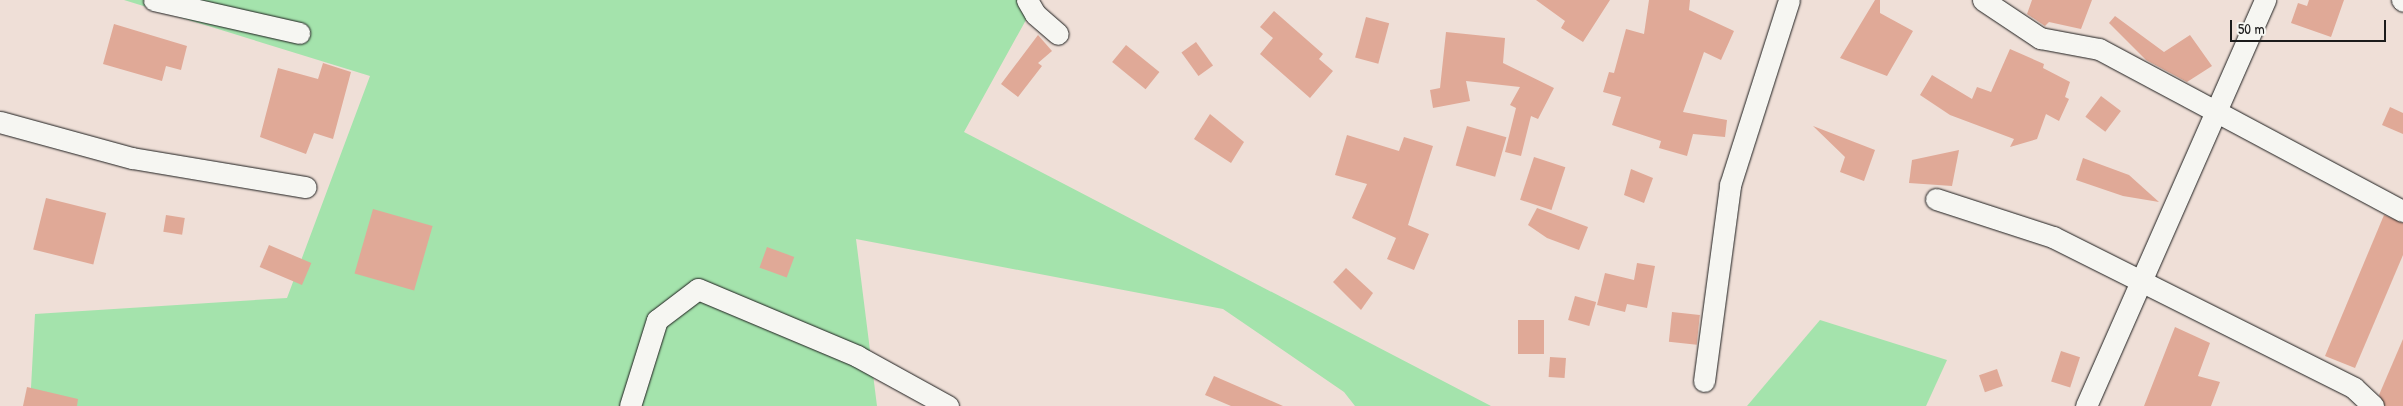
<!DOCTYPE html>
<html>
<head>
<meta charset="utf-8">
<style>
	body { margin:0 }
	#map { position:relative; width:2403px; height:406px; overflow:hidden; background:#efdfd7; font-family:"Patrick Hand",sans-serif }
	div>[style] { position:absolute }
	.green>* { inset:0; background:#a4e3ac }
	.building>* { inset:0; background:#e0a997; transform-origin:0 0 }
	.roads { filter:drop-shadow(0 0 1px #1c1c1c) drop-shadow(0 0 1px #1c1c1c) }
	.minor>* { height:21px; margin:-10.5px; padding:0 10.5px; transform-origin:10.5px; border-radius:10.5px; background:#f6f6f2 }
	span { translate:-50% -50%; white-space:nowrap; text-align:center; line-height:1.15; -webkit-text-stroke:4px #f6f6f2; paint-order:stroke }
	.scale { position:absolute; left:2230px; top:20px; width:156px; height:22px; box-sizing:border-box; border:2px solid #1c1c1c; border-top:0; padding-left:6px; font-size:15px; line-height:18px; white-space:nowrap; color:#1c1c1c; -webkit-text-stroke:4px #f6f6f2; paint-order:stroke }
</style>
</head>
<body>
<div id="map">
	<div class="green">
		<div style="clip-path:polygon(124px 0,1037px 0,964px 132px,1491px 406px,1355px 406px,1344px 392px,1223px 309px,856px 239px,877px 406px,30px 406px,35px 314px,287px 298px,370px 76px)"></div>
		<div style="clip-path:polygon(1820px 320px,1947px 360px,1926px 406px,1747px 406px)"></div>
	</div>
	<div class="building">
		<div style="clip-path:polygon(1536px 0,1610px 0,1583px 42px,1561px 28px,1565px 21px)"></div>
		<div style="clip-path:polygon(1649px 0,1690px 0,1689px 10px,1734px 31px,1721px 60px,1704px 52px,1683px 112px,1727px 120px,1725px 137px,1693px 134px,1687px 156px,1659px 148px,1661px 141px,1612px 125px,1621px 97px,1603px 92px,1609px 72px,1614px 73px,1626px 29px,1644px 34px)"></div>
		<div style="clip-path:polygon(1875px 0,1880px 0,1880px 13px,1913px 31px,1887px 76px,1840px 58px)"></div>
		<div style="clip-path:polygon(2032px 0,2092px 0,2081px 29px,2049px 22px,2045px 26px,2027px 14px)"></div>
		<div style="clip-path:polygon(2309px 0,2344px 0,2331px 37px,2291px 23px,2298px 3px,2307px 6px)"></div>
		<div style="clip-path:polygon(1274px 11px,1323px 54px,1319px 59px,1333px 71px,1310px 98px,1260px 54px,1273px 38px,1260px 27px)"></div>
		<div style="clip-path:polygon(2115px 16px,2164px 52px,2190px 35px,2212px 66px,2187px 82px,2146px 60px,2109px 23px)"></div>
		<div style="left:1366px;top:17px;width:24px;height:42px;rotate:15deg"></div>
		<div style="clip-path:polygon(114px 24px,187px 46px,181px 70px,166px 66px,162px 81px,103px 64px)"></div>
		<div style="clip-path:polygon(1446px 32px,1505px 38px,1503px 63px,1554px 88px,1538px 119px,1531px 116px,1521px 156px,1505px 152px,1516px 108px,1510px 105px,1520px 87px,1466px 81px,1470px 101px,1433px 108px,1430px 90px,1440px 88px)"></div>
		<div style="clip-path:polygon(1038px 35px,1052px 51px,1038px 63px,1042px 66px,1018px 97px,1001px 84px)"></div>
		<div style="left:1196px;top:42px;width:29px;height:18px;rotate:54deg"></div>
		<div style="left:1126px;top:45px;width:43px;height:22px;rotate:39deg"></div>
		<div style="clip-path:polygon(2010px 49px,2044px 64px,2043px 68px,2070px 82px,2065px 97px,2069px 99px,2059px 121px,2046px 114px,2037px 139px,2010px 147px,2014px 139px,1950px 115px,1920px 95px,1932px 75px,1972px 99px,1977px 87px,1991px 92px)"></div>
		<div style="clip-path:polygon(323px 63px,351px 72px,333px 139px,314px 133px,306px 154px,260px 137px,278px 68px,318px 79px)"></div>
		<div style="left:2101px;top:96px;width:25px;height:26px;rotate:37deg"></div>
		<div style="clip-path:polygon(2390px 107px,2403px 113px,2403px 134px,2382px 125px)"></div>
		<div style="clip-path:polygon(1210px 114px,1244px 142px,1231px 163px,1194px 139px)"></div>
		<div style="left:1467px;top:126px;width:41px;height:41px;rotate:16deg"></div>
		<div style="clip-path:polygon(1813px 126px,1875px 150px,1864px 181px,1840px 172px,1845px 157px)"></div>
		<div style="clip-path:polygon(1347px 135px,1399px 151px,1404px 137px,1433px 146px,1408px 225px,1429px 234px,1414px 270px,1387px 259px,1396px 238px,1352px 218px,1367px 184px,1335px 175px)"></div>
		<div style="clip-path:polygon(1959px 150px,1952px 186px,1909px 183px,1912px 160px)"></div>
		<div style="left:1534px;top:157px;width:33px;height:45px;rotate:18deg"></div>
		<div style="clip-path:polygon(2083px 158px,2129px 175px,2159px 202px,2123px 196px,2076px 180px)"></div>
		<div style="clip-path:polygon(1631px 169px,1653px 178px,1644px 203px,1624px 195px)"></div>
		<div style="left:46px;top:198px;width:62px;height:53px;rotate:14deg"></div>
		<div style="clip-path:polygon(1537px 208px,1588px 227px,1579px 250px,1547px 238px,1528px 225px)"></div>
		<div style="left:373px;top:209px;width:62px;height:67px;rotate:16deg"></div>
		<div style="left:166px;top:215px;width:19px;height:17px;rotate:9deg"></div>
		<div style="clip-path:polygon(2384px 215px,2403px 223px,2403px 255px,2355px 368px,2325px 356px)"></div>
		<div style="left:269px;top:245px;width:46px;height:24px;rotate:23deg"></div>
		<div style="left:767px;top:247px;width:29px;height:22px;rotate:20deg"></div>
		<div style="clip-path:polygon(1637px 263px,1655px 266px,1647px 308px,1627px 304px,1625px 312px,1597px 305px,1605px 273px,1634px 280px)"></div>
		<div style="clip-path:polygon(1346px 268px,1373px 293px,1361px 310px,1333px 282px)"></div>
		<div style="left:1575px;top:296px;width:22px;height:25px;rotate:16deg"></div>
		<div style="left:1672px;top:312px;width:28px;height:30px;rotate:6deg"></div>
		<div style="left:1518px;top:320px;width:26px;height:34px"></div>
		<div style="clip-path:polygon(2175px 327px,2210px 343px,2198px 376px,2220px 382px,2211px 406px,2144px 406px)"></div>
		<div style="clip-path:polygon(2403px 339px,2403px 406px,2385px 406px,2379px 395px)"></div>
		<div style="left:2061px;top:351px;width:20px;height:32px;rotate:18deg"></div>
		<div style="left:1550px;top:357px;width:16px;height:20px;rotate:4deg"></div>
		<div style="left:1997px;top:369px;width:18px;height:19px;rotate:71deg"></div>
		<div style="clip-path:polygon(1214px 376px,1283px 406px,1231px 406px,1205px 395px)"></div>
		<div style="clip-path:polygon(27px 387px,78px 399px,77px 406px,23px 406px)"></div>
	</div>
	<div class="roads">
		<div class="minor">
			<div style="left:154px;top:0;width:149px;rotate:12.8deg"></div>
			<div style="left:1027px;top:0;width:16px;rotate:60deg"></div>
			<div style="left:1035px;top:14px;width:30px;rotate:41deg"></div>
			<div style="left:1983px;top:0;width:69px;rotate:33.7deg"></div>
			<div style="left:2040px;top:38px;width:60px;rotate:10.6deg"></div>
			<div style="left:2099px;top:49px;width:344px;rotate:28.1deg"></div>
			<div style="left:2402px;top:0;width:1px;rotate:45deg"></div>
			<div style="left:0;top:122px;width:137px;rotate:15.3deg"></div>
			<div style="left:132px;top:158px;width:176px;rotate:9.5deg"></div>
			<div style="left:1936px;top:199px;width:123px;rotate:18deg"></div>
			<div style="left:2053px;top:237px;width:337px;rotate:26.6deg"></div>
			<div style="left:2354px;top:388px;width:26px;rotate:43deg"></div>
			<div style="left:1704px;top:381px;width:198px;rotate:-82.4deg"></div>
			<div style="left:1730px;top:185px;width:194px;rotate:-72.3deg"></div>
			<div style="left:630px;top:406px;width:90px;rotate:-72.6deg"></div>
			<div style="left:657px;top:320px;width:51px;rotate:-37.1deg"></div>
			<div style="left:698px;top:289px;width:173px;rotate:22.8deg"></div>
			<div style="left:857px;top:356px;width:104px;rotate:28.8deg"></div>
			<div style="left:2086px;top:406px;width:444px;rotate:-66.2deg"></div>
		</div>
	</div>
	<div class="scale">50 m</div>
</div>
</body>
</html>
